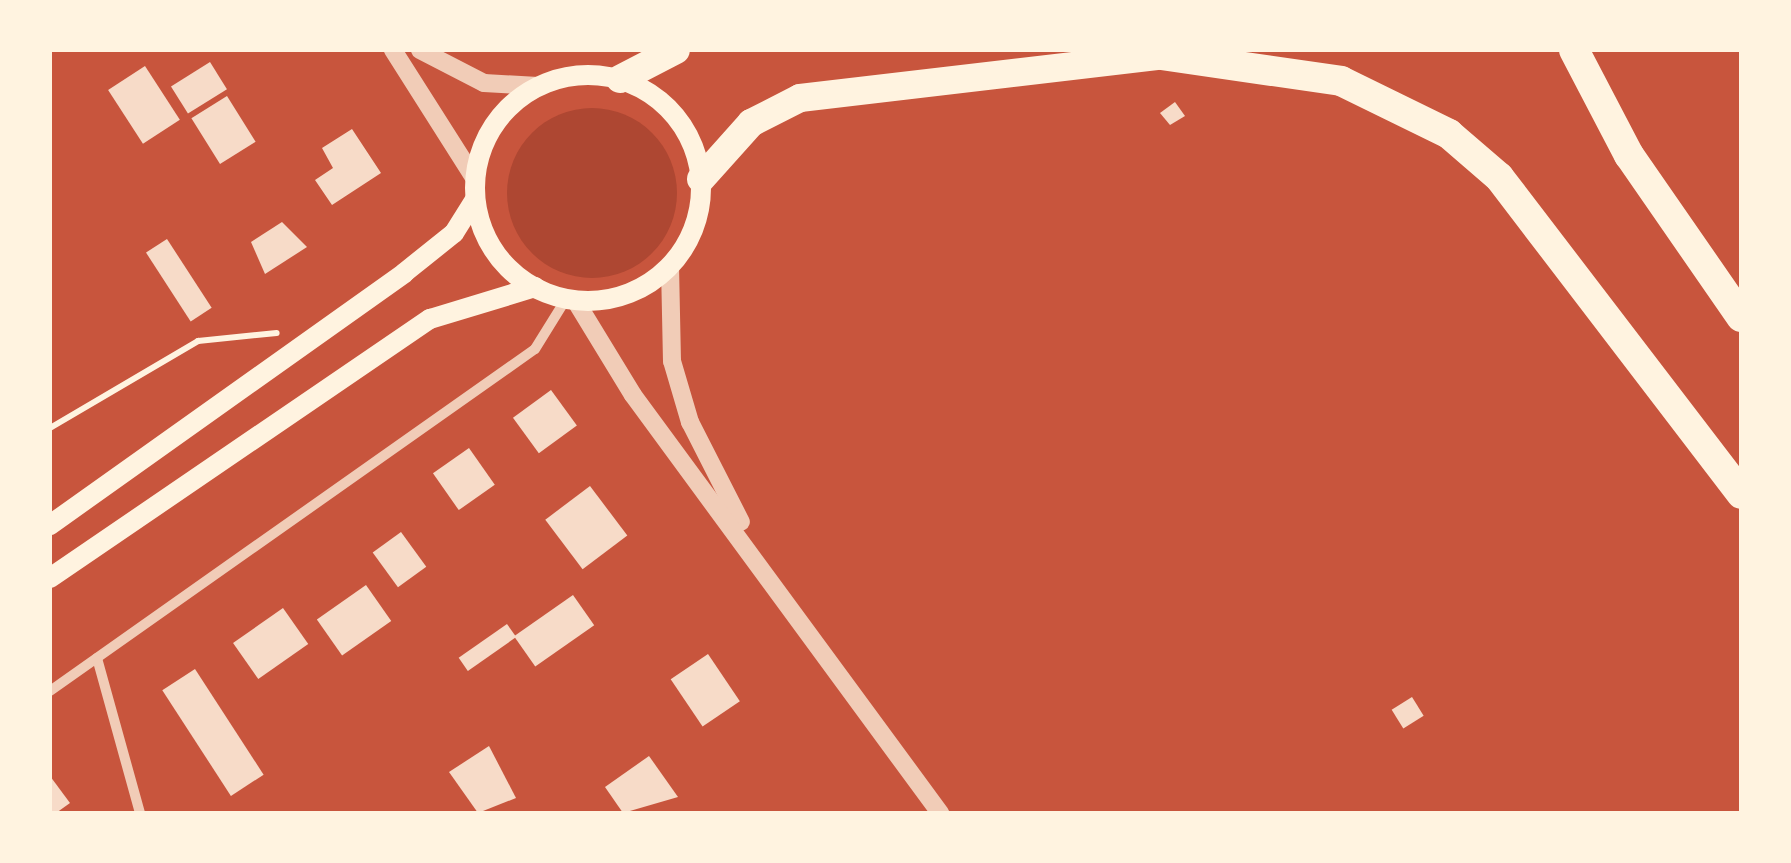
<!DOCTYPE html>
<html>
<head>
<meta charset="utf-8">
<style>
	body { margin:0 }
	#map { position:relative; width:1791px; height:863px; overflow:hidden; background:#c8553d; font-family:Rubik,sans-serif }
	div>[style] { position:absolute }
	.green>* { inset:0; background:#ae4732 }
	.round { border-radius:50% }
	.building>* { inset:0; background:#f7dbc8; transform-origin:0 0 }
	.path>* { height:6px; margin:-3px; padding:0 3px; transform-origin:3px; border-radius:3px; background:#fff3e0 }
	.minor>* { height:10px; margin:-5px; padding:0 5px; transform-origin:5px; border-radius:5px; background:#f1ccb7 }
	.tertiary>* { height:18px; margin:-9px; padding:0 9px; transform-origin:9px; border-radius:9px; background:#f1ccb7 }
	.secondary>* { height:20px; margin:-10px; padding:0 10px; transform-origin:10px; border-radius:10px; background:#fff3e0 }
	.secondary>.ring { margin:-10px; padding:0; box-sizing:content-box; background:none; border:20px solid #fff3e0; border-radius:50% }
	.trunk>* { height:28px; margin:-14px; padding:0 14px; transform-origin:14px; border-radius:14px; background:#fff3e0 }
	.motorway>* { height:30px; margin:-15px; padding:0 15px; transform-origin:15px; border-radius:15px; background:#fff3e0 }
	span { translate:-50% -50%; white-space:nowrap; text-align:center; line-height:1.15; -webkit-text-stroke:8px #fff3e0; paint-order:stroke }
	.frame { position:absolute; inset:0; border:52px solid #fff3e0; pointer-events:none }
</style>
</head>
<body>
<div id="map">
	<div class="green">
		<div class="round" style="left:507px;top:108px;width:170px;height:170px"></div>
	</div>
	<div class="building">
		<div style="left:210px;top:62px;width:32px;height:46px;rotate:58deg"></div>
		<div style="left:145px;top:66px;width:64px;height:44px;rotate:57deg"></div>
		<div style="left:227px;top:96px;width:54px;height:42px;rotate:58deg"></div>
		<div style="clip-path:polygon(1175px 102px,1185px 116px,1170px 125px,1160px 113px)"></div>
		<div style="clip-path:polygon(352px 129px,381px 173px,332px 205px,315px 180px,333px 168px,322px 148px)"></div>
		<div style="clip-path:polygon(282px 222px,307px 247px,265px 274px,251px 242px)"></div>
		<div style="left:167px;top:239px;width:82px;height:25px;rotate:57deg"></div>
		<div style="left:551px;top:390px;width:44px;height:47px;rotate:54deg"></div>
		<div style="left:469px;top:448px;width:45px;height:44px;rotate:55deg"></div>
		<div style="left:590px;top:486px;width:62px;height:56px;rotate:53deg"></div>
		<div style="left:401px;top:532px;width:43px;height:35px;rotate:54deg"></div>
		<div style="left:366px;top:585px;width:44px;height:60px;rotate:55deg"></div>
		<div style="left:573px;top:595px;width:37px;height:72px;rotate:55deg"></div>
		<div style="left:283px;top:608px;width:44px;height:61px;rotate:55deg"></div>
		<div style="left:507px;top:624px;width:16px;height:59px;rotate:55deg"></div>
		<div style="left:708px;top:654px;width:57px;height:45px;rotate:56deg"></div>
		<div style="left:195px;top:669px;width:126px;height:39px;rotate:57deg"></div>
		<div style="left:1412px;top:697px;width:22px;height:24px;rotate:58deg"></div>
		<div style="clip-path:polygon(489px 746px,516px 798px,478px 813px,449px 772px)"></div>
		<div style="clip-path:polygon(649px 756px,678px 797px,623px 813px,605px 787px)"></div>
		<div style="clip-path:polygon(50px 776px,70px 803px,56px 813px,50px 813px)"></div>
	</div>
	<div class="path">
		<div style="left:50px;top:428px;width:172px;rotate:-30.4deg"></div>
		<div style="left:198px;top:341px;width:79px;rotate:-5.8deg"></div>
	</div>
	<div class="minor">
		<div style="left:97px;top:658px;width:161px;rotate:74.5deg"></div>
		<div style="left:50px;top:691px;width:593px;rotate:-35.19deg"></div>
		<div style="left:535px;top:349px;width:59px;rotate:-58.2deg"></div>
	</div>
	<div class="tertiary">
		<div style="left:393px;top:50px;width:153px;rotate:57.6deg"></div>
		<div style="left:420px;top:50px;width:72px;rotate:27.3deg"></div>
		<div style="left:484px;top:83px;width:54px;rotate:3.2deg"></div>
		<div style="left:670px;top:266px;width:95px;rotate:88.8deg"></div>
		<div style="left:672px;top:361px;width:64px;rotate:73.6deg"></div>
		<div style="left:690px;top:422px;width:112px;rotate:63deg"></div>
		<div style="left:575px;top:300px;width:111px;rotate:58.6deg"></div>
		<div style="left:633px;top:395px;width:519px;rotate:53.7deg"></div>
	</div>
	<div class="secondary">
		<div class="ring" style="left:475px;top:75px;width:206px;height:206px"></div>
		<div style="left:50px;top:525px;width:435px;rotate:-35.4deg"></div>
		<div style="left:404px;top:273px;width:64px;rotate:-38.7deg"></div>
		<div style="left:454px;top:233px;width:39px;rotate:-58deg"></div>
		<div style="left:50px;top:578px;width:460px;rotate:-34.3deg"></div>
		<div style="left:430px;top:319px;width:110px;rotate:-16.9deg"></div>
	</div>
	<div class="trunk">
		<div style="left:620px;top:79px;width:63px;rotate:-27.4deg"></div>
		<div style="left:701px;top:179px;width:75px;rotate:-48.2deg"></div>
		<div style="left:751px;top:123px;width:55px;rotate:-27deg"></div>
		<div style="left:800px;top:98px;width:387px;rotate:-6.7deg"></div>
	</div>
	<div class="motorway">
		<div style="left:1574px;top:50px;width:119px;rotate:62.4deg"></div>
		<div style="left:1629px;top:155px;width:197px;rotate:55.3deg"></div>
		<div style="left:1161px;top:55px;width:182px;rotate:8.2deg"></div>
		<div style="left:1341px;top:81px;width:120px;rotate:26.1deg"></div>
		<div style="left:1449px;top:134px;width:66px;rotate:40.7deg"></div>
		<div style="left:1499px;top:177px;width:399px;rotate:52.6deg"></div>
	</div>
	<div class="frame"></div>
</div>
</body>
</html>
